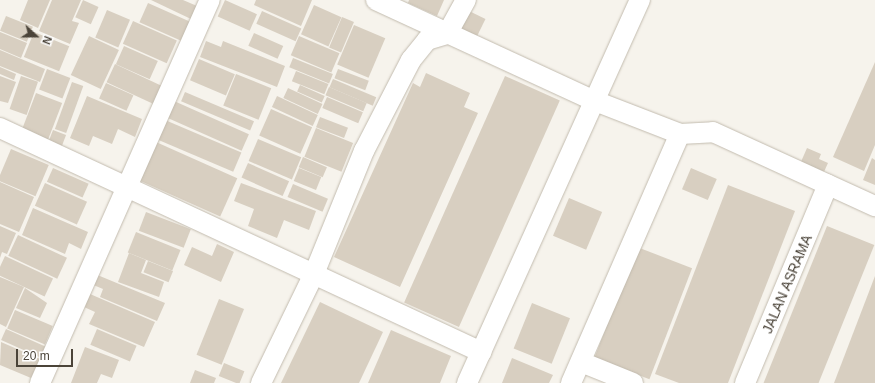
<!DOCTYPE html>
<html>
<head>
<meta charset="utf-8">
<style>
	body { margin:0 }
	#map { position:relative; width:875px; height:383px; overflow:hidden; background:#f6f3ec; font-family:Helvetica,sans-serif }
	div>[style] { position:absolute }
	.building>* { inset:0; background:#d8cfc1; transform-origin:0 0 }
	.roads { filter:drop-shadow(0 0 1px #c2bbae) drop-shadow(0 0 1px #c2bbae) }
	.street>* { height:20px; margin:-10px; padding:0 10px; transform-origin:10px; border-radius:10px; background:#fff }
	span { translate:-50% -50%; white-space:nowrap; text-align:center; line-height:1.15; -webkit-text-stroke:3.5px #fff; paint-order:stroke }
	.street-label { font-size:14px; color:#4b4439 }
	.north { position:absolute; left:16px; top:16px; width:40px; height:40px; -webkit-text-stroke:3px #fff; paint-order:stroke; rotate:111deg; font-size:11px; font-weight:700; line-height:16px; text-align:center; color:#4b4439 }
	.north::after { content:''; display:block; margin:auto; width:14px; height:18px; background:#4b4439; clip-path:polygon(50% 0,100% 100%,50% 72%,0 100%) }
	.scale { position:absolute; left:16px; top:349px; width:57px; height:18px; box-sizing:border-box; border:2px solid #4b4439; border-top:0; padding-left:5px; font-size:12px; line-height:14px; white-space:nowrap; color:#4b4439; -webkit-text-stroke:3px #fff; paint-order:stroke }
</style>
</head>
<body>
<div id="map">
	<div class="building">
		<div style="clip-path:polygon(28px 0,50px 0,38px 28px,20px 20px)"></div>
		<div style="clip-path:polygon(52px 0,81px 0,72px 21px,79px 23px,70px 44px,39px 31px)"></div>
		<div style="left:83px;top:0;width:17px;height:19px;rotate:24deg"></div>
		<div style="clip-path:polygon(151px 0,183px 0,197px 6px,191px 19px)"></div>
		<div style="left:225px;top:0;width:35px;height:18px;rotate:24deg"></div>
		<div style="clip-path:polygon(256px 0,312px 0,301px 26px,254px 5px)"></div>
		<div style="clip-path:polygon(409px 0,444px 0,437px 16px,408px 3px)"></div>
		<div style="left:148px;top:3px;width:48px;height:21px;rotate:24deg"></div>
		<div style="left:314px;top:5px;width:30px;height:32px;rotate:24deg"></div>
		<div style="left:463px;top:8px;width:25px;height:26px;rotate:26deg"></div>
		<div style="left:107px;top:10px;width:25px;height:30px;rotate:23deg"></div>
		<div style="left:262px;top:11px;width:43px;height:14px;rotate:24deg"></div>
		<div style="left:6px;top:16px;width:29px;height:16px;rotate:22deg"></div>
		<div style="left:342px;top:17px;width:13px;height:33px;rotate:23deg"></div>
		<div style="left:133px;top:21px;width:48px;height:25px;rotate:24deg"></div>
		<div style="left:354px;top:25px;width:34px;height:43px;rotate:23deg"></div>
		<div style="clip-path:polygon(0 32px,27px 43px,21px 58px,0 49px)"></div>
		<div style="left:34px;top:32px;width:38px;height:27px;rotate:22deg"></div>
		<div style="left:254px;top:33px;width:32px;height:14px;rotate:24deg"></div>
		<div style="left:89px;top:36px;width:33px;height:43px;rotate:25deg"></div>
		<div style="left:299px;top:36px;width:44px;height:21px;rotate:23deg"></div>
		<div style="clip-path:polygon(206px 41px,221px 47px,223px 41px,285px 66px,277px 87px,200px 57px)"></div>
		<div style="left:124px;top:46px;width:37px;height:20px;rotate:24deg"></div>
		<div style="clip-path:polygon(0 50px,45px 69px,40px 82px,0 66px)"></div>
		<div style="left:293px;top:58px;width:43px;height:10px;rotate:22deg"></div>
		<div style="left:199px;top:59px;width:39px;height:23px;rotate:23deg"></div>
		<div style="clip-path:polygon(875px 62px,875px 145px,864px 171px,833px 157px)"></div>
		<div style="left:115px;top:64px;width:53px;height:20px;rotate:25deg"></div>
		<div style="clip-path:polygon(0 67px,16px 74px,14px 80px,0 74px)"></div>
		<div style="left:47px;top:69px;width:25px;height:22px;rotate:21deg"></div>
		<div style="left:338px;top:69px;width:33px;height:10px;rotate:21deg"></div>
		<div style="left:296px;top:71px;width:35px;height:11px;rotate:22deg"></div>
		<div style="clip-path:polygon(426px 73px,470px 93px,464px 107px,478px 113px,400px 287px,334px 257px,413px 83px,420px 87px)"></div>
		<div style="left:236px;top:74px;width:38px;height:34px;rotate:22deg"></div>
		<div style="clip-path:polygon(0 76px,16px 82px,8px 103px,0 101px)"></div>
		<div style="left:21px;top:76px;width:18px;height:35px;rotate:19deg"></div>
		<div style="left:505px;top:76px;width:60px;height:248px;rotate:24deg"></div>
		<div style="left:333px;top:79px;width:47px;height:9px;rotate:23deg"></div>
		<div style="left:72px;top:82px;width:12px;height:50px;rotate:20deg"></div>
		<div style="left:106px;top:83px;width:30px;height:17px;rotate:24deg"></div>
		<div style="left:300px;top:85px;width:27px;height:7px;rotate:24deg"></div>
		<div style="left:329px;top:87px;width:41px;height:9px;rotate:23deg"></div>
		<div style="left:288px;top:88px;width:38px;height:11px;rotate:25deg"></div>
		<div style="left:185px;top:92px;width:75px;height:10px;rotate:23deg"></div>
		<div style="left:36px;top:93px;width:28px;height:41px;rotate:21deg"></div>
		<div style="clip-path:polygon(87px 96px,142px 119px,135px 137px,118px 129px,112px 144px,93px 136px,89px 146px,70px 138px)"></div>
		<div style="left:277px;top:96px;width:45px;height:12px;rotate:25deg"></div>
		<div style="left:327px;top:97px;width:39px;height:12px;rotate:23deg"></div>
		<div style="left:174px;top:101px;width:82px;height:18px;rotate:24deg"></div>
		<div style="left:271px;top:109px;width:45px;height:29px;rotate:24deg"></div>
		<div style="left:320px;top:117px;width:30px;height:11px;rotate:21deg"></div>
		<div style="left:165px;top:120px;width:83px;height:21px;rotate:23deg"></div>
		<div style="left:316px;top:128px;width:40px;height:31px;rotate:22deg"></div>
		<div style="left:53px;top:130px;width:14px;height:15px;rotate:21deg"></div>
		<div style="left:258px;top:139px;width:47px;height:24px;rotate:23deg"></div>
		<div style="left:156px;top:142px;width:89px;height:42px;rotate:24deg"></div>
		<div style="clip-path:polygon(807px 148px,821px 154px,819px 159px,828px 163px,823px 174px,800px 164px)"></div>
		<div style="left:11px;top:149px;width:41px;height:34px;rotate:23deg"></div>
		<div style="left:303px;top:157px;width:26px;height:11px;rotate:23deg"></div>
		<div style="clip-path:polygon(872px 158px,875px 160px,875px 185px,863px 180px)"></div>
		<div style="left:248px;top:163px;width:45px;height:16px;rotate:24deg"></div>
		<div style="left:53px;top:168px;width:39px;height:15px;rotate:24deg"></div>
		<div style="left:299px;top:168px;width:24px;height:14px;rotate:22deg"></div>
		<div style="left:691px;top:168px;width:28px;height:23px;rotate:23deg"></div>
		<div style="clip-path:polygon(0 182px,34px 197px,19px 232px,0 224px)"></div>
		<div style="left:45px;top:183px;width:46px;height:25px;rotate:24deg"></div>
		<div style="clip-path:polygon(241px 183px,316px 211px,309px 230px,284px 220px,277px 238px,248px 226px,254px 209px,234px 201px)"></div>
		<div style="left:293px;top:184px;width:38px;height:14px;rotate:23deg"></div>
		<div style="clip-path:polygon(728px 185px,795px 211px,728px 383px,679px 383px,655px 374px)"></div>
		<div style="left:569px;top:198px;width:36px;height:41px;rotate:23deg"></div>
		<div style="clip-path:polygon(33px 208px,88px 232px,81px 249px,69px 243px,65px 254px,22px 235px)"></div>
		<div style="left:146px;top:212px;width:48px;height:20px;rotate:21deg"></div>
		<div style="clip-path:polygon(0 226px,16px 233px,7px 254px,2px 252px,0 258px)"></div>
		<div style="left:827px;top:226px;width:51px;height:170px;rotate:22deg"></div>
		<div style="left:136px;top:232px;width:48px;height:22px;rotate:22deg"></div>
		<div style="left:18px;top:235px;width:54px;height:23px;rotate:25deg"></div>
		<div style="clip-path:polygon(217px 244px,234px 252px,221px 282px,184px 265px,192px 247px,212px 256px)"></div>
		<div style="left:637px;top:247px;width:59px;height:119px;rotate:21deg"></div>
		<div style="clip-path:polygon(129px 253px,146px 260px,141px 273px,164px 282px,159px 297px,118px 282px)"></div>
		<div style="left:5px;top:256px;width:53px;height:20px;rotate:25deg"></div>
		<div style="left:148px;top:261px;width:27px;height:12px;rotate:22deg"></div>
		<div style="clip-path:polygon(95px 274px,165px 303px,157px 321px,100px 297px,103px 289px,91px 284px)"></div>
		<div style="clip-path:polygon(875px 276px,875px 383px,834px 383px)"></div>
		<div style="clip-path:polygon(0 277px,24px 287px,6px 327px,0 324px)"></div>
		<div style="clip-path:polygon(25px 288px,47px 303px,40px 318px,16px 308px)"></div>
		<div style="clip-path:polygon(90px 294px,155px 322px,144px 347px,89px 324px,95px 312px,84px 307px)"></div>
		<div style="left:219px;top:299px;width:27px;height:60px;rotate:22deg"></div>
		<div style="clip-path:polygon(320px 302px,383px 332px,359px 383px,281px 383px)"></div>
		<div style="left:532px;top:303px;width:41px;height:49px;rotate:22deg"></div>
		<div style="left:15px;top:310px;width:41px;height:20px;rotate:23deg"></div>
		<div style="left:6px;top:329px;width:43px;height:12px;rotate:24deg"></div>
		<div style="left:97px;top:329px;width:43px;height:17px;rotate:23deg"></div>
		<div style="clip-path:polygon(391px 330px,451px 356px,440px 383px,368px 383px)"></div>
		<div style="clip-path:polygon(1px 342px,40px 359px,31px 378px,0 365px)"></div>
		<div style="clip-path:polygon(85px 347px,119px 360px,112px 378px,101px 374px,97px 383px,71px 383px)"></div>
		<div style="clip-path:polygon(512px 358px,553px 375px,549px 383px,502px 383px)"></div>
		<div style="left:224px;top:363px;width:22px;height:14px;rotate:22deg"></div>
		<div style="clip-path:polygon(195px 370px,216px 378px,214px 383px,190px 383px)"></div>
	</div>
	<div class="roads">
		<div class="street">
			<div style="left:376px;top:0;width:241px;rotate:24.8deg"></div>
			<div style="left:595px;top:101px;width:91px;rotate:21.2deg"></div>
			<div style="left:680px;top:134px;width:33px;rotate:-3deg"></div>
			<div style="left:713px;top:132px;width:178px;rotate:24.6deg"></div>
			<div style="left:0;top:128px;width:531px;rotate:24.97deg"></div>
			<div style="left:581px;top:362px;width:56px;rotate:22deg"></div>
			<div style="left:40px;top:383px;width:419px;rotate:-66.1deg"></div>
			<div style="left:261px;top:383px;width:121px;rotate:-64.1deg"></div>
			<div style="left:314px;top:274px;width:133px;rotate:-67.9deg"></div>
			<div style="left:364px;top:151px;width:102px;rotate:-62.7deg"></div>
			<div style="left:411px;top:60px;width:26px;rotate:-51deg"></div>
			<div style="left:427px;top:40px;width:21px;rotate:-17deg"></div>
			<div style="left:447px;top:34px;width:39px;rotate:-61deg"></div>
			<div style="left:467px;top:383px;width:420px;rotate:-65.7deg"></div>
			<div style="left:571px;top:383px;width:272px;rotate:-66.4deg"></div>
			<div style="left:745px;top:383px;width:215px;rotate:-67.3deg"></div>
		</div>
	</div>
	<div class="street-label">
		<span style="left:787px;top:284px;rotate:-67deg">JALAN ASRAMA</span>
	</div>
	<div class="north">N</div>
	<div class="scale">20 m</div>
</div>
</body>
</html>
